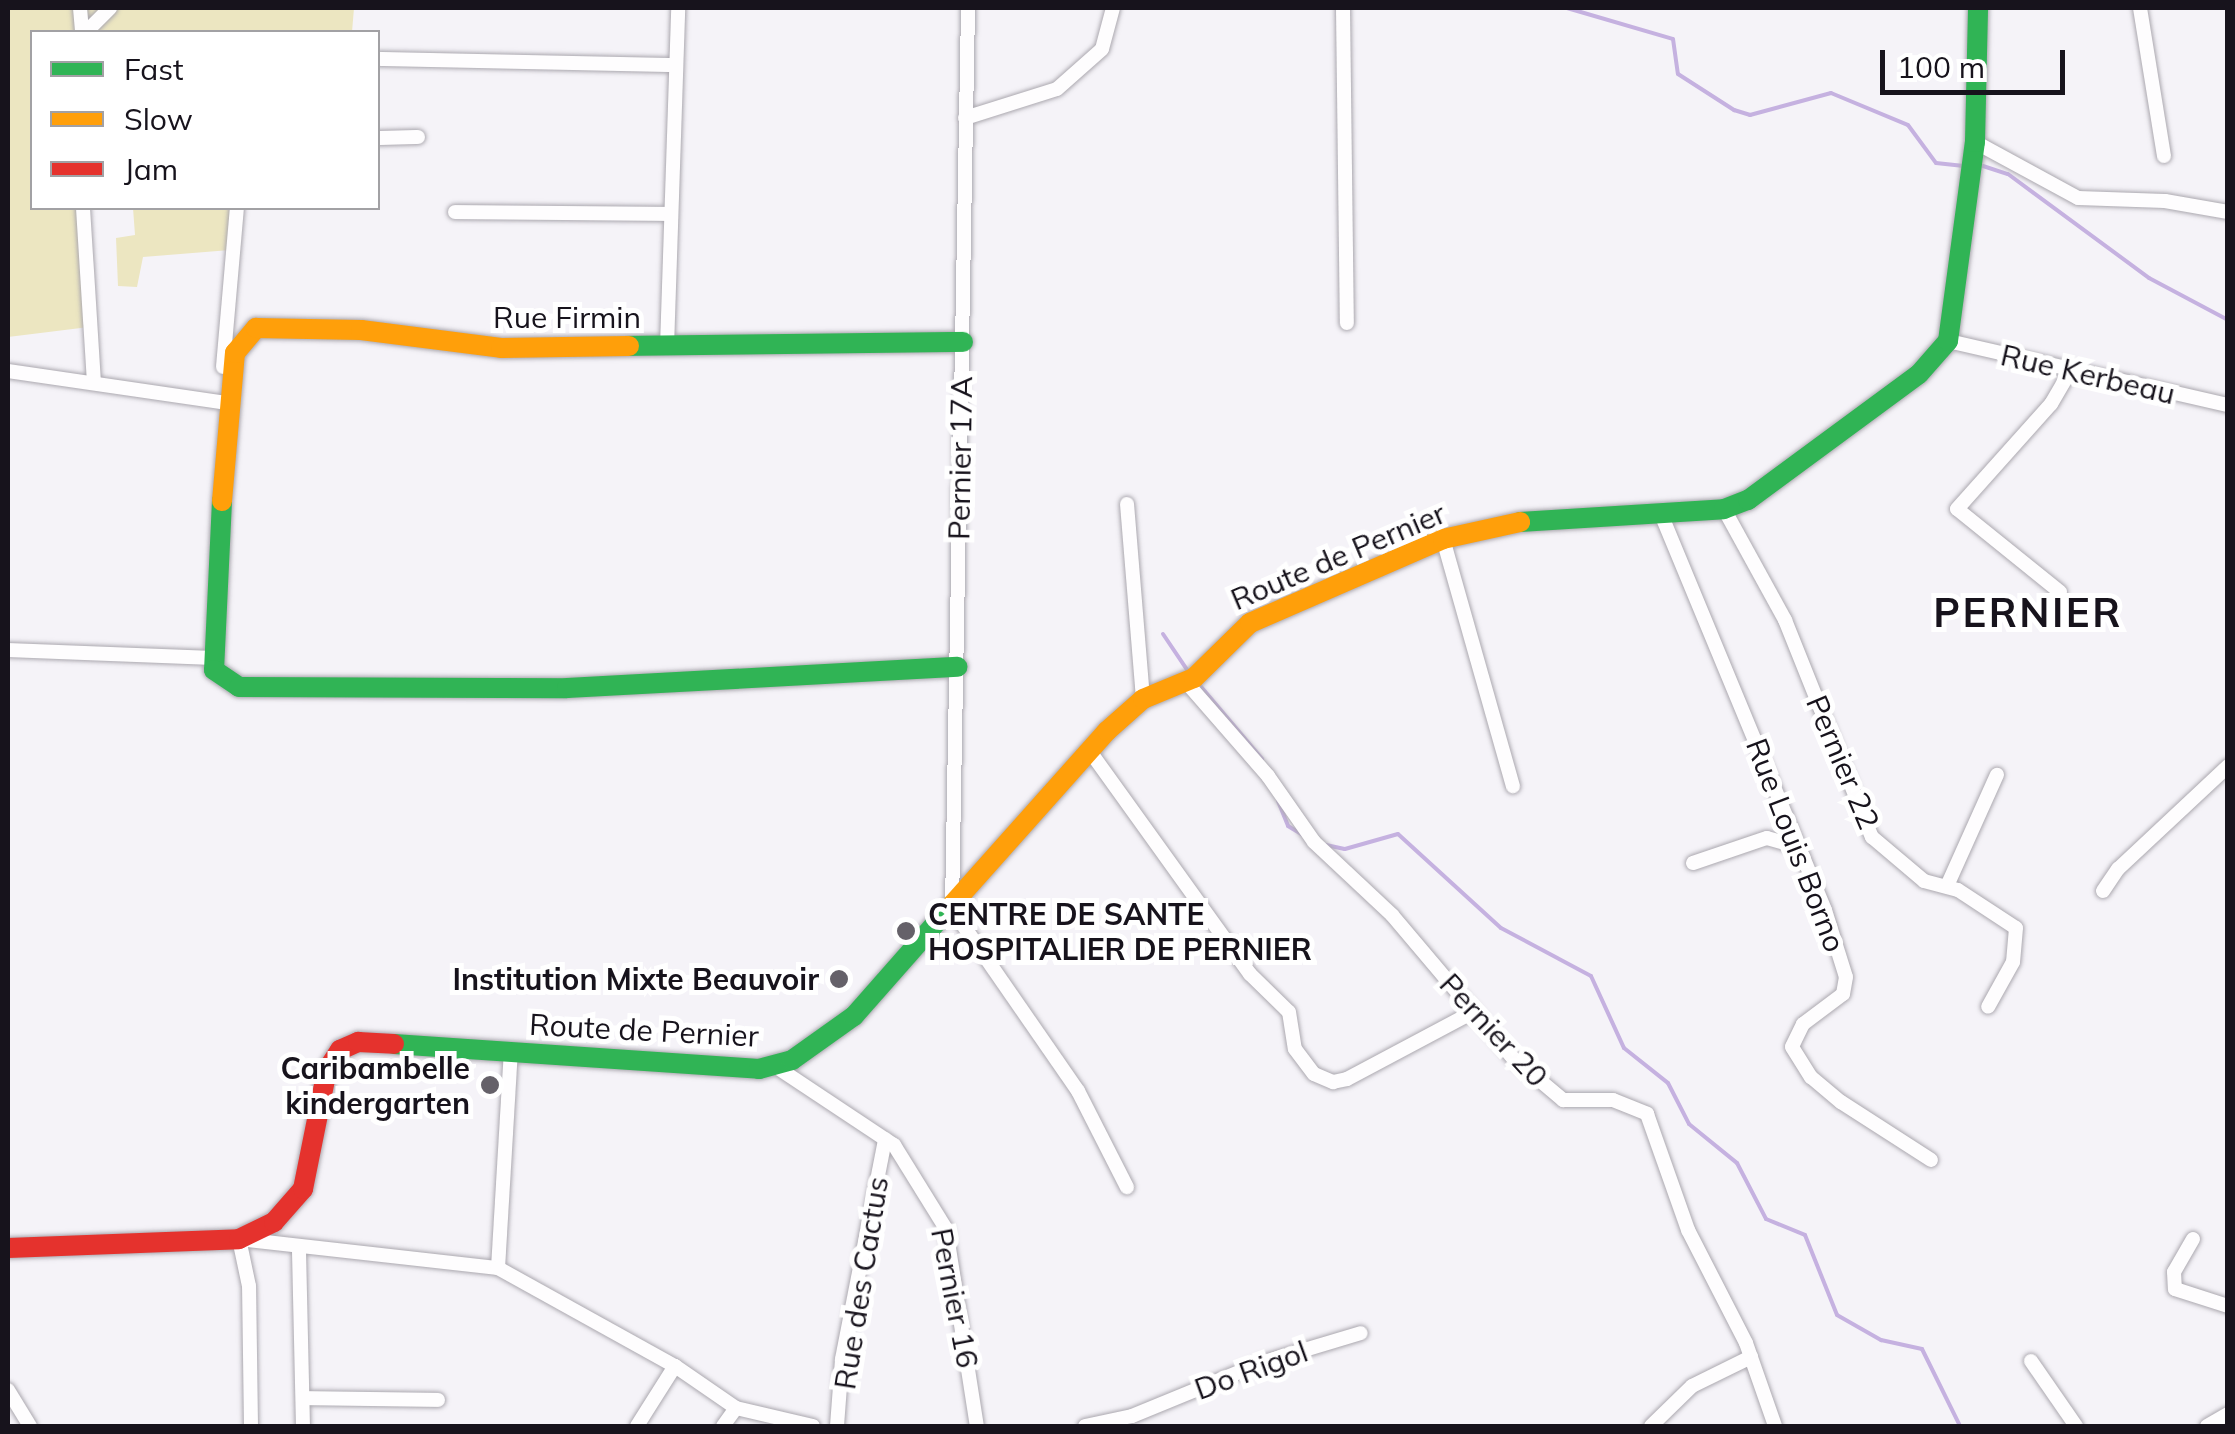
<!DOCTYPE html>
<html>
<head>
<meta charset="utf-8">
<style>
	body { margin:0 }
	#map { position:relative; width:2235px; height:1434px; overflow:hidden; background:#f5f3f8; font-family:Mulish,sans-serif }
	div>[style] { position:absolute }
	.green>* { inset:0; background:#ece6c1 }
	.stream>* { height:4px; margin:-2px; padding:0 2px; transform-origin:2px; border-radius:2px; background:#c5b1e0 }
	.roads { filter:drop-shadow(0 0 2px #aba8af) drop-shadow(0 0 2px #aba8af) }
	.street>* { height:14px; margin:-7px; padding:0 7px; transform-origin:7px; border-radius:7px; background:#fefdfe }
	.fast>* { height:20px; margin:-10px; padding:0 10px; transform-origin:10px; border-radius:10px; background:#30b455 }
	.slow>* { height:20px; margin:-10px; padding:0 10px; transform-origin:10px; border-radius:10px; background:#ff9f0a }
	.jam>* { height:20px; margin:-10px; padding:0 10px; transform-origin:10px; border-radius:10px; background:#e5322d }
	.dots>* { width:28px; height:28px; translate:-50% -50%; box-sizing:border-box; border:5px solid #fff; border-radius:50% }
	span { translate:-50% -50%; white-space:nowrap; text-align:center; line-height:1.15; -webkit-text-stroke:10px #fff; paint-order:stroke }
	.street-label { font-size:30px; color:#17131c }
	.poi-label { font-size:30px; color:#17131c; font-weight:700 }
	.left { translate:0 -50%; text-align:left }
	.right { translate:-100% -50%; text-align:right }
	.district-label { font-size:40px; color:#17131c; font-weight:700; letter-spacing:2.5px }
	.frame { position:absolute; inset:0; border:10px solid #17131c; pointer-events:none }
	.legend { position:absolute; left:30px; top:30px; width:350px; height:180px; box-sizing:border-box; background:#fff; border:2px solid #a2a1a4; margin:0; padding:12px 18px; list-style:none; font-size:30px; color:#17131c }
	.legend li { display:flex; align-items:center; gap:20px; height:50px }
	.legend b { width:50px; border:2px solid #a2a1a4 }
	.scale { position:absolute; left:1880px; top:50px; width:185px; height:45px; box-sizing:border-box; border:5px solid #17131c; border-top:0; padding-left:12px; font-size:30px; line-height:35px; white-space:nowrap; color:#17131c; -webkit-text-stroke:8px #fff; paint-order:stroke }
</style>
</head>
<body>
<div id="map">
	<div class="green">
		<div style="clip-path:polygon(8px 8px,354px 8px,352px 32px,32px 32px,32px 208px,83px 208px,97px 326px,8px 337px)"></div>
		<div style="clip-path:polygon(133px 208px,235px 208px,230px 250px,143px 257px,137px 287px,118px 286px,116px 238px,135px 235px)"></div>
	</div>
	<div class="stream">
		<div style="left:1567px;top:8px;width:110px;rotate:16.3deg"></div>
		<div style="left:1673px;top:39px;width:35px;rotate:82deg"></div>
		<div style="left:1678px;top:74px;width:67px;rotate:32.7deg"></div>
		<div style="left:1734px;top:110px;width:17px;rotate:17deg"></div>
		<div style="left:1750px;top:115px;width:84px;rotate:-15.2deg"></div>
		<div style="left:1831px;top:93px;width:83px;rotate:22.6deg"></div>
		<div style="left:1908px;top:125px;width:47px;rotate:53.6deg"></div>
		<div style="left:1936px;top:163px;width:28px;rotate:6deg"></div>
		<div style="left:1983px;top:166px;width:26px;rotate:18deg"></div>
		<div style="left:2008px;top:174px;width:175px;rotate:36.4deg"></div>
		<div style="left:2149px;top:278px;width:89px;rotate:28deg"></div>
		<div style="left:1163px;top:634px;width:45px;rotate:56deg"></div>
		<div style="left:1197px;top:682px;width:101px;rotate:49.8deg"></div>
		<div style="left:1278px;top:801px;width:27px;rotate:68deg"></div>
		<div style="left:1288px;top:826px;width:17px;rotate:31deg"></div>
		<div style="left:1326px;top:845px;width:19px;rotate:12deg"></div>
		<div style="left:1345px;top:849px;width:55px;rotate:-15.8deg"></div>
		<div style="left:1398px;top:834px;width:139px;rotate:42.4deg"></div>
		<div style="left:1501px;top:928px;width:102px;rotate:28.1deg"></div>
		<div style="left:1591px;top:976px;width:79px;rotate:65.4deg"></div>
		<div style="left:1624px;top:1048px;width:56px;rotate:38.5deg"></div>
		<div style="left:1668px;top:1083px;width:46px;rotate:62.9deg"></div>
		<div style="left:1689px;top:1124px;width:62px;rotate:39.1deg"></div>
		<div style="left:1737px;top:1163px;width:63px;rotate:62.6deg"></div>
		<div style="left:1766px;top:1219px;width:42px;rotate:22.3deg"></div>
		<div style="left:1805px;top:1235px;width:86px;rotate:68.2deg"></div>
		<div style="left:1837px;top:1315px;width:51px;rotate:29.6deg"></div>
		<div style="left:1881px;top:1340px;width:42px;rotate:12.4deg"></div>
		<div style="left:1922px;top:1349px;width:86px;rotate:63.7deg"></div>
	</div>
	<div class="roads">
		<div class="street">
			<div style="left:80px;top:8px;width:24px;rotate:85deg"></div>
			<div style="left:968px;top:8px;width:901px;rotate:91.02deg"></div>
			<div style="left:952px;top:909px;width:221px;rotate:55.3deg"></div>
			<div style="left:1078px;top:1091px;width:108px;rotate:63deg"></div>
			<div style="left:1343px;top:8px;width:315px;rotate:89.3deg"></div>
			<div style="left:2140px;top:8px;width:150px;rotate:80.8deg"></div>
			<div style="left:86px;top:32px;width:34px;rotate:-45deg"></div>
			<div style="left:378px;top:59px;width:295px;rotate:1.2deg"></div>
			<div style="left:965px;top:118px;width:96px;rotate:-17.5deg"></div>
			<div style="left:1057px;top:89px;width:60px;rotate:-41.6deg"></div>
			<div style="left:1102px;top:49px;width:42px;rotate:-75deg"></div>
			<div style="left:378px;top:138px;width:40px;rotate:-1.4deg"></div>
			<div style="left:1975px;top:142px;width:117px;rotate:28.5deg"></div>
			<div style="left:2078px;top:198px;width:87px;rotate:2deg"></div>
			<div style="left:2165px;top:201px;width:64px;rotate:9.9deg"></div>
			<div style="left:83px;top:208px;width:175px;rotate:86.4deg"></div>
			<div style="left:455px;top:212px;width:215px;rotate:0.5deg"></div>
			<div style="left:1948px;top:341px;width:287px;rotate:12.9deg"></div>
			<div style="left:667px;top:347px;width:339px;rotate:-88.1deg"></div>
			<div style="left:223px;top:367px;width:160px;rotate:-85deg"></div>
			<div style="left:8px;top:371px;width:222px;rotate:8.3deg"></div>
			<div style="left:1127px;top:504px;width:196px;rotate:85.3deg"></div>
			<div style="left:1724px;top:509px;width:127px;rotate:61.2deg"></div>
			<div style="left:1785px;top:620px;width:234px;rotate:68.2deg"></div>
			<div style="left:1872px;top:837px;width:68px;rotate:40.2deg"></div>
			<div style="left:1924px;top:881px;width:35px;rotate:15deg"></div>
			<div style="left:1958px;top:890px;width:69px;rotate:33.2deg"></div>
			<div style="left:2016px;top:928px;width:34px;rotate:95deg"></div>
			<div style="left:2013px;top:962px;width:51px;rotate:119.1deg"></div>
			<div style="left:1661px;top:514px;width:429px;rotate:67.5deg"></div>
			<div style="left:1825px;top:910px;width:70px;rotate:72.6deg"></div>
			<div style="left:1846px;top:977px;width:17px;rotate:100deg"></div>
			<div style="left:1843px;top:994px;width:50px;rotate:143.1deg"></div>
			<div style="left:1803px;top:1024px;width:25px;rotate:116deg"></div>
			<div style="left:1792px;top:1047px;width:36px;rotate:58deg"></div>
			<div style="left:1811px;top:1077px;width:39px;rotate:40deg"></div>
			<div style="left:1841px;top:1102px;width:107px;rotate:32.8deg"></div>
			<div style="left:1443px;top:539px;width:257px;rotate:74.2deg"></div>
			<div style="left:2060px;top:592px;width:132px;rotate:-141.1deg"></div>
			<div style="left:1957px;top:509px;width:141px;rotate:-48.2deg"></div>
			<div style="left:2051px;top:404px;width:42px;rotate:-59.7deg"></div>
			<div style="left:8px;top:650px;width:205px;rotate:2.2deg"></div>
			<div style="left:1186px;top:682px;width:125px;rotate:48.9deg"></div>
			<div style="left:1268px;top:776px;width:80px;rotate:55.1deg"></div>
			<div style="left:1314px;top:842px;width:107px;rotate:43.1deg"></div>
			<div style="left:1392px;top:915px;width:186px;rotate:49.8deg"></div>
			<div style="left:1512px;top:1057px;width:67px;rotate:40.1deg"></div>
			<div style="left:1563px;top:1100px;width:50px"></div>
			<div style="left:1613px;top:1100px;width:37px;rotate:22deg"></div>
			<div style="left:1647px;top:1114px;width:123px;rotate:70.5deg"></div>
			<div style="left:1688px;top:1230px;width:127px;rotate:62.8deg"></div>
			<div style="left:1746px;top:1343px;width:88px;rotate:70.7deg"></div>
			<div style="left:1089px;top:750px;width:276px;rotate:54.3deg"></div>
			<div style="left:1250px;top:974px;width:54px;rotate:44.3deg"></div>
			<div style="left:1289px;top:1012px;width:37px;rotate:81deg"></div>
			<div style="left:1295px;top:1049px;width:31px;rotate:53deg"></div>
			<div style="left:1314px;top:1074px;width:21px;rotate:23deg"></div>
			<div style="left:1333px;top:1082px;width:14px;rotate:-12deg"></div>
			<div style="left:1347px;top:1079px;width:140px;rotate:-28deg"></div>
			<div style="left:1693px;top:863px;width:78px;rotate:-18.7deg"></div>
			<div style="left:1767px;top:838px;width:33px;rotate:16deg"></div>
			<div style="left:1947px;top:886px;width:122px;rotate:-65.8deg"></div>
			<div style="left:2103px;top:891px;width:27px;rotate:-56deg"></div>
			<div style="left:2118px;top:869px;width:151px;rotate:-43.1deg"></div>
			<div style="left:775px;top:1066px;width:143px;rotate:33.6deg"></div>
			<div style="left:894px;top:1145px;width:99px;rotate:58.2deg"></div>
			<div style="left:946px;top:1229px;width:199px;rotate:81.1deg"></div>
			<div style="left:2193px;top:1239px;width:38px;rotate:120deg"></div>
			<div style="left:2174px;top:1272px;width:17px;rotate:87deg"></div>
			<div style="left:2175px;top:1289px;width:56px;rotate:17.8deg"></div>
			<div style="left:299px;top:1251px;width:175px;rotate:88.7deg"></div>
			<div style="left:498px;top:1268px;width:216px;rotate:-86.6deg"></div>
			<div style="left:2031px;top:1361px;width:79px;rotate:55.3deg"></div>
			<div style="left:8px;top:1390px;width:42px;rotate:58.6deg"></div>
			<div style="left:303px;top:1398px;width:135px;rotate:0.8deg"></div>
			<div style="left:251px;top:1426px;width:140px;rotate:-90.8deg"></div>
			<div style="left:249px;top:1286px;width:48px;rotate:-102deg"></div>
			<div style="left:239px;top:1239px;width:261px;rotate:6.4deg"></div>
			<div style="left:498px;top:1268px;width:202px;rotate:29deg"></div>
			<div style="left:675px;top:1366px;width:74px;rotate:34.5deg"></div>
			<div style="left:736px;top:1408px;width:79px;rotate:13.2deg"></div>
			<div style="left:637px;top:1426px;width:71px;rotate:-57.7deg"></div>
			<div style="left:723px;top:1426px;width:22px;rotate:-54deg"></div>
			<div style="left:837px;top:1426px;width:67px;rotate:-85.7deg"></div>
			<div style="left:842px;top:1359px;width:224px;rotate:-78.9deg"></div>
			<div style="left:1085px;top:1426px;width:48px;rotate:-12deg"></div>
			<div style="left:1132px;top:1416px;width:139px;rotate:-22.3deg"></div>
			<div style="left:1261px;top:1363px;width:104px;rotate:-16.7deg"></div>
			<div style="left:1651px;top:1426px;width:57px;rotate:-44.3deg"></div>
			<div style="left:1692px;top:1386px;width:66px;rotate:-26.2deg"></div>
			<div style="left:2207px;top:1426px;width:24px;rotate:-30deg"></div>
		</div>
		<div class="fast">
			<div style="left:629px;top:346px;width:334px;rotate:-0.7deg"></div>
			<div style="left:222px;top:501px;width:169px;rotate:92.7deg"></div>
			<div style="left:214px;top:670px;width:30px;rotate:34deg"></div>
			<div style="left:239px;top:687px;width:328px;rotate:0.2deg"></div>
			<div style="left:567px;top:688px;width:391px;rotate:-3.1deg"></div>
			<div style="left:1520px;top:522px;width:204px;rotate:-3.6deg"></div>
			<div style="left:1724px;top:509px;width:26px;rotate:-21deg"></div>
			<div style="left:1748px;top:500px;width:212px;rotate:-36.4deg"></div>
			<div style="left:1919px;top:374px;width:44px;rotate:-48.7deg"></div>
			<div style="left:1948px;top:341px;width:201px;rotate:-82.3deg"></div>
			<div style="left:1975px;top:142px;width:134px;rotate:-88.7deg"></div>
			<div style="left:394px;top:1044px;width:366px;rotate:3.9deg"></div>
			<div style="left:759px;top:1069px;width:34px;rotate:-15deg"></div>
			<div style="left:792px;top:1060px;width:76px;rotate:-35.4deg"></div>
			<div style="left:854px;top:1016px;width:147px;rotate:-48.6deg"></div>
		</div>
		<div class="slow">
			<div style="left:222px;top:501px;width:149px;rotate:-85deg"></div>
			<div style="left:235px;top:353px;width:33px;rotate:-50deg"></div>
			<div style="left:256px;top:328px;width:105px;rotate:1.1deg"></div>
			<div style="left:361px;top:330px;width:141px;rotate:7.3deg"></div>
			<div style="left:501px;top:348px;width:128px;rotate:-0.9deg"></div>
			<div style="left:951px;top:906px;width:234px;rotate:-48.3deg"></div>
			<div style="left:1107px;top:731px;width:48px;rotate:-41.6deg"></div>
			<div style="left:1143px;top:699px;width:55px;rotate:-22.4deg"></div>
			<div style="left:1194px;top:678px;width:78px;rotate:-44.5deg"></div>
			<div style="left:1250px;top:623px;width:210px;rotate:-23.5deg"></div>
			<div style="left:1443px;top:539px;width:79px;rotate:-12.4deg"></div>
		</div>
		<div class="jam">
			<div style="left:8px;top:1248px;width:231px;rotate:-2.2deg"></div>
			<div style="left:239px;top:1239px;width:39px;rotate:-26deg"></div>
			<div style="left:274px;top:1222px;width:44px;rotate:-48.7deg"></div>
			<div style="left:303px;top:1189px;width:121px;rotate:-78.6deg"></div>
			<div style="left:327px;top:1070px;width:24px;rotate:-57deg"></div>
			<div style="left:340px;top:1050px;width:20px;rotate:-24deg"></div>
			<div style="left:358px;top:1042px;width:36px;rotate:3deg"></div>
		</div>
	</div>
	<div class="dots">
		<div style="left:906px;top:931px;background:#656169"></div>
		<div style="left:839px;top:979px;background:#656169"></div>
		<div style="left:490px;top:1085px;background:#656169"></div>
	</div>
	<div class="street-label">
		<span style="left:567px;top:317px">Rue Firmin</span>
		<span style="left:2088px;top:374px;rotate:13deg">Rue Kerbeau</span>
		<span style="left:960px;top:458px;rotate:-89deg">Pernier 17A</span>
		<span style="left:1338px;top:556px;rotate:-23deg">Route de Pernier</span>
		<span style="left:1843px;top:762px;rotate:67deg">Pernier 22</span>
		<span style="left:1796px;top:845px;rotate:69deg">Rue Louis Borno</span>
		<span style="left:644px;top:1030px;rotate:3deg">Route de Pernier</span>
		<span style="left:1494px;top:1030px;rotate:47deg">Pernier 20</span>
		<span style="left:861px;top:1283px;rotate:-81deg">Rue des Cactus</span>
		<span style="left:955px;top:1298px;rotate:79deg">Pernier 16</span>
		<span style="left:1251px;top:1370px;rotate:-20deg">Do Rigol</span>
	</div>
	<div class="poi-label">
		<span class="left" style="left:928px;top:931px">CENTRE DE SANTE<br>HOSPITALIER DE PERNIER</span>
		<span class="right" style="left:819px;top:979px">Institution Mixte Beauvoir</span>
		<span class="right" style="left:470px;top:1085px">Caribambelle<br>kindergarten</span>
	</div>
	<div class="district-label">
		<span style="left:2028px;top:612px">PERNIER</span>
	</div>
	<div class="frame"></div>
	<ul class="legend">
	<li><b style="height:12px;background:#30b455"></b>Fast</li>
	<li><b style="height:12px;background:#ff9f0a"></b>Slow</li>
	<li><b style="height:12px;background:#e5322d"></b>Jam</li>
	</ul>
	<div class="scale">100 m</div>
</div>
</body>
</html>
